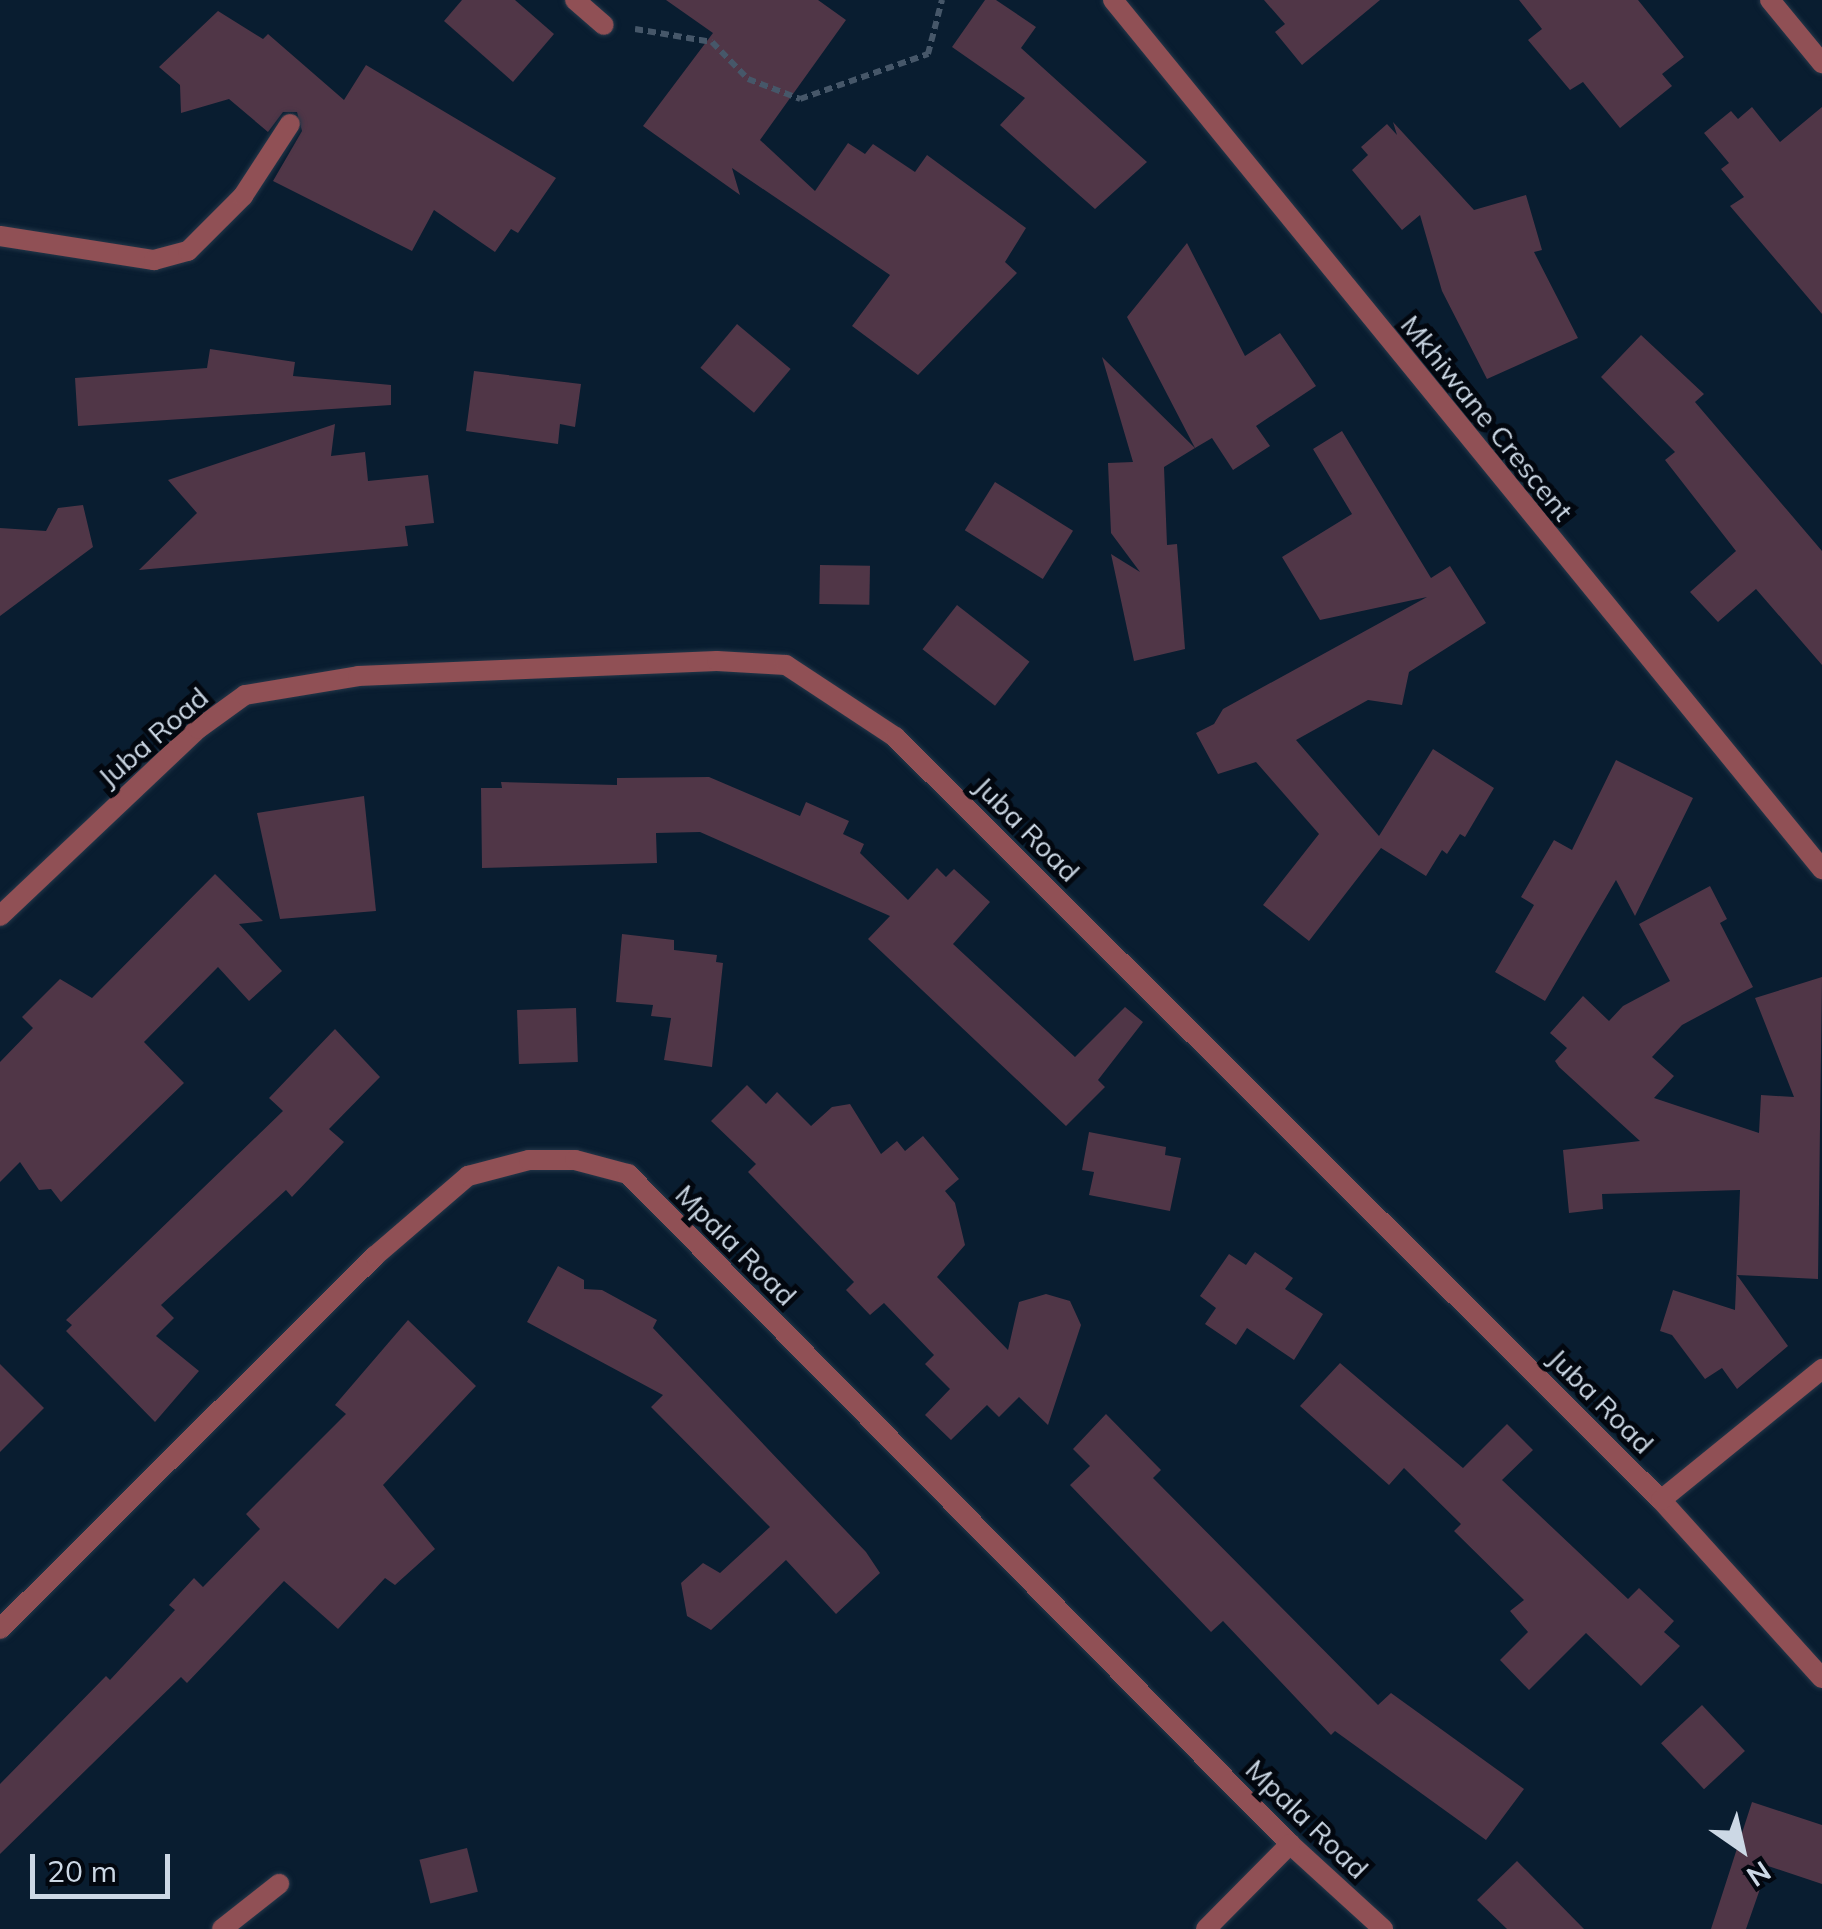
<!DOCTYPE html>
<html>
<head>
<meta charset="utf-8">
<style>
	body { margin:0 }
	#map { position:relative; width:1822px; height:1929px; overflow:hidden; background:#091d30; font-family:Mulish,sans-serif }
	div>[style] { position:absolute }
	.building>* { inset:0; background:#503647; transform-origin:0 0 }
	.path>* { height:6px; margin-top:-3px; transform-origin:0; background:repeating-linear-gradient(90deg,#465769 0 8px,transparent 0 13px) }
	.roads { filter:drop-shadow(0 0 2px #243749) drop-shadow(0 0 2px #243749) }
	.service>* { height:20px; margin:-10px; padding:0 10px; transform-origin:10px; border-radius:10px; background:#905055 }
	.minor>* { height:20px; margin:-10px; padding:0 10px; transform-origin:10px; border-radius:10px; background:#905055 }
	span { translate:-50% -50%; white-space:nowrap; text-align:center; line-height:1.15; -webkit-text-stroke:10px #02070f; paint-order:stroke }
	.street-label { font-size:28px; color:#ccd8e5 }
	.north { position:absolute; left:1692px; top:1799px; width:100px; height:100px; -webkit-text-stroke:8px #02070f; paint-order:stroke; rotate:146deg; font-size:28px; font-weight:700; line-height:40px; text-align:center; color:#ccd8e5 }
	.north::after { content:''; display:block; margin:auto; width:35px; height:45px; background:#ccd8e5; clip-path:polygon(50% 0,100% 100%,50% 72%,0 100%) }
	.scale { position:absolute; left:30px; top:1854px; width:140px; height:45px; box-sizing:border-box; border:5px solid #ccd8e5; border-top:0; padding-left:12px; font-size:30px; line-height:35px; white-space:nowrap; color:#ccd8e5; -webkit-text-stroke:8px #02070f; paint-order:stroke }
</style>
</head>
<body>
<div id="map">
	<div class="building">
		<div style="clip-path:polygon(462px 0,515px 0,554px 34px,513px 82px,444px 21px)"></div>
		<div style="clip-path:polygon(666px 0,818px 0,846px 20px,760px 140px,815px 191px,848px 143px,865px 154px,873px 144px,915px 172px,927px 155px,1026px 228px,1005px 262px,1017px 273px,918px 375px,852px 326px,890px 275px,732px 168px,740px 195px,643px 126px,713px 33px)"></div>
		<div style="clip-path:polygon(985px 0,996px 0,1036px 27px,1021px 48px,1147px 162px,1095px 209px,1000px 125px,1025px 98px,952px 47px)"></div>
		<div style="clip-path:polygon(1264px 0,1380px 0,1302px 65px,1275px 32px,1285px 24px)"></div>
		<div style="clip-path:polygon(1519px 0,1638px 0,1684px 57px,1662px 74px,1672px 86px,1620px 128px,1583px 82px,1570px 90px,1528px 40px,1542px 29px)"></div>
		<div style="clip-path:polygon(218px 11px,263px 39px,268px 34px,344px 100px,366px 65px,556px 178px,518px 233px,511px 229px,495px 252px,434px 210px,412px 251px,273px 181px,302px 131px,297px 112px,283px 112px,268px 132px,229px 99px,181px 113px,180px 85px,159px 67px)"></div>
		<div style="clip-path:polygon(1752px 107px,1780px 142px,1822px 107px,1822px 314px,1730px 206px,1744px 197px,1721px 169px,1729px 163px,1704px 133px,1731px 111px,1738px 119px)"></div>
		<div style="clip-path:polygon(1393px 122px,1474px 210px,1526px 195px,1542px 250px,1534px 252px,1578px 338px,1487px 379px,1442px 291px,1420px 215px,1402px 230px,1352px 170px,1368px 155px,1361px 147px,1387px 124px,1397px 135px)"></div>
		<div style="clip-path:polygon(1187px 243px,1245px 356px,1280px 333px,1316px 386px,1256px 426px,1270px 446px,1233px 470px,1212px 438px,1195px 448px,1127px 317px)"></div>
		<div style="left:737px;top:324px;width:70px;height:57px;rotate:40deg"></div>
		<div style="clip-path:polygon(1641px 335px,1704px 394px,1695px 402px,1822px 551px,1822px 665px,1756px 589px,1718px 622px,1690px 592px,1736px 551px,1665px 460px,1675px 452px,1601px 377px)"></div>
		<div style="clip-path:polygon(210px 349px,295px 362px,293px 376px,391px 385px,391px 405px,78px 426px,75px 378px,207px 368px)"></div>
		<div style="clip-path:polygon(1102px 357px,1195px 448px,1164px 467px,1167px 545px,1177px 544px,1185px 649px,1134px 661px,1111px 554px,1140px 572px,1111px 533px,1108px 463px,1133px 462px)"></div>
		<div style="clip-path:polygon(474px 371px,581px 384px,575px 427px,560px 424px,558px 444px,466px 431px)"></div>
		<div style="clip-path:polygon(335px 424px,331px 456px,365px 452px,368px 481px,428px 475px,434px 523px,405px 526px,408px 546px,139px 570px,197px 513px,168px 480px)"></div>
		<div style="clip-path:polygon(1342px 431px,1431px 578px,1450px 566px,1486px 623px,1409px 672px,1402px 705px,1368px 700px,1296px 740px,1379px 836px,1433px 749px,1494px 788px,1465px 837px,1460px 834px,1447px 854px,1442px 850px,1426px 876px,1381px 848px,1309px 941px,1263px 905px,1319px 834px,1256px 762px,1218px 774px,1196px 733px,1214px 724px,1223px 709px,1427px 597px,1320px 620px,1282px 557px,1352px 514px,1313px 449px)"></div>
		<div style="left:995px;top:482px;width:92px;height:57px;rotate:32deg"></div>
		<div style="clip-path:polygon(83px 505px,93px 547px,0 616px,0 528px,46px 531px,58px 508px)"></div>
		<div style="left:820px;top:565px;width:50px;height:39px;rotate:1deg"></div>
		<div style="left:957px;top:605px;width:92px;height:56px;rotate:38deg"></div>
		<div style="clip-path:polygon(1616px 760px,1693px 798px,1635px 916px,1616px 880px,1545px 1001px,1495px 972px,1534px 905px,1521px 897px,1554px 840px,1572px 850px)"></div>
		<div style="clip-path:polygon(709px 777px,800px 816px,806px 802px,849px 821px,843px 834px,864px 844px,860px 853px,908px 900px,937px 868px,946px 877px,954px 869px,990px 902px,953px 944px,1075px 1057px,1125px 1007px,1143px 1022px,1098px 1080px,1105px 1087px,1066px 1126px,868px 939px,890px 916px,700px 832px,656px 833px,657px 863px,482px 868px,481px 788px,502px 788px,501px 782px,617px 785px,617px 778px)"></div>
		<div style="clip-path:polygon(364px 796px,376px 911px,280px 919px,257px 813px)"></div>
		<div style="clip-path:polygon(215px 874px,263px 921px,239px 924px,282px 971px,249px 1001px,218px 967px,144px 1042px,184px 1083px,61px 1202px,51px 1189px,39px 1190px,20px 1162px,0 1182px,0 1062px,33px 1028px,22px 1017px,60px 979px,92px 998px)"></div>
		<div style="clip-path:polygon(1710px 886px,1727px 919px,1720px 923px,1753px 987px,1682px 1025px,1652px 1057px,1674px 1076px,1654px 1098px,1759px 1133px,1761px 1095px,1794px 1097px,1755px 998px,1822px 977px,1818px 1279px,1737px 1275px,1788px 1346px,1737px 1389px,1722px 1368px,1705px 1379px,1672px 1335px,1660px 1331px,1673px 1290px,1735px 1310px,1740px 1190px,1602px 1194px,1603px 1209px,1569px 1213px,1563px 1150px,1640px 1141px,1559px 1067px,1555px 1061px,1567px 1048px,1550px 1033px,1583px 996px,1609px 1021px,1623px 1006px,1670px 981px,1639px 924px)"></div>
		<div style="clip-path:polygon(622px 934px,674px 940px,674px 950px,717px 955px,716px 962px,723px 963px,712px 1067px,664px 1060px,671px 1018px,651px 1016px,653px 1005px,616px 1002px)"></div>
		<div style="left:576px;top:1008px;width:54px;height:59px;rotate:88deg"></div>
		<div style="clip-path:polygon(335px 1029px,380px 1077px,329px 1129px,344px 1142px,292px 1197px,286px 1190px,161px 1305px,174px 1318px,156px 1336px,199px 1371px,155px 1422px,66px 1331px,72px 1325px,66px 1320px,283px 1111px,269px 1098px)"></div>
		<div style="clip-path:polygon(747px 1085px,766px 1104px,777px 1092px,811px 1126px,832px 1107px,850px 1104px,881px 1154px,897px 1141px,905px 1151px,923px 1136px,959px 1179px,945px 1191px,955px 1203px,965px 1245px,937px 1277px,1008px 1350px,1019px 1302px,1046px 1294px,1070px 1301px,1081px 1325px,1048px 1425px,1019px 1397px,999px 1417px,987px 1405px,951px 1440px,925px 1415px,950px 1389px,925px 1364px,934px 1355px,884px 1303px,870px 1315px,846px 1290px,854px 1282px,748px 1172px,756px 1164px,711px 1121px)"></div>
		<div style="clip-path:polygon(1089px 1132px,1166px 1147px,1165px 1155px,1181px 1158px,1170px 1211px,1089px 1195px,1094px 1172px,1082px 1170px)"></div>
		<div style="clip-path:polygon(1255px 1252px,1293px 1278px,1285px 1289px,1323px 1314px,1294px 1360px,1247px 1328px,1236px 1345px,1205px 1324px,1216px 1308px,1200px 1296px,1229px 1254px,1246px 1265px)"></div>
		<div style="clip-path:polygon(558px 1266px,584px 1280px,584px 1289px,602px 1290px,657px 1320px,653px 1328px,866px 1552px,880px 1573px,836px 1614px,786px 1560px,711px 1630px,687px 1616px,681px 1583px,703px 1563px,720px 1573px,770px 1527px,651px 1407px,663px 1395px,527px 1322px)"></div>
		<div style="clip-path:polygon(408px 1320px,476px 1386px,383px 1485px,435px 1549px,395px 1585px,385px 1578px,338px 1629px,284px 1581px,187px 1683px,181px 1677px,0 1854px,0 1784px,106px 1676px,110px 1680px,175px 1610px,169px 1605px,194px 1578px,203px 1587px,260px 1529px,246px 1514px,346px 1414px,335px 1405px)"></div>
		<div style="clip-path:polygon(1340px 1363px,1463px 1468px,1507px 1424px,1533px 1450px,1502px 1480px,1628px 1599px,1639px 1588px,1674px 1621px,1664px 1632px,1680px 1646px,1641px 1686px,1586px 1633px,1529px 1690px,1500px 1660px,1528px 1632px,1510px 1611px,1524px 1600px,1454px 1531px,1461px 1524px,1404px 1468px,1389px 1485px,1300px 1406px)"></div>
		<div style="clip-path:polygon(0 1364px,44px 1408px,0 1452px)"></div>
		<div style="clip-path:polygon(1106px 1414px,1161px 1470px,1153px 1478px,1378px 1705px,1391px 1693px,1524px 1789px,1486px 1840px,1335px 1731px,1331px 1735px,1223px 1621px,1211px 1632px,1070px 1485px,1090px 1466px,1073px 1449px)"></div>
		<div style="left:1702px;top:1705px;width:63px;height:56px;rotate:47deg"></div>
		<div style="clip-path:polygon(1752px 1802px,1822px 1825px,1822px 1884px,1768px 1866px,1746px 1929px,1711px 1929px)"></div>
		<div style="left:467px;top:1848px;width:45px;height:49px;rotate:76deg"></div>
		<div style="clip-path:polygon(1517px 1861px,1584px 1929px,1507px 1929px,1477px 1900px)"></div>
	</div>
	<div class="path">
		<div style="left:635px;top:29px;width:78px;rotate:9.6deg"></div>
		<div style="left:712px;top:42px;width:52px;rotate:45.8deg"></div>
		<div style="left:748px;top:79px;width:56px;rotate:21deg"></div>
		<div style="left:800px;top:99px;width:136px;rotate:-19.4deg"></div>
		<div style="left:928px;top:54px;width:56px;rotate:-75.5deg"></div>
	</div>
	<div class="roads">
		<div class="service">
			<div style="left:0;top:236px;width:156px;rotate:8.9deg"></div>
			<div style="left:154px;top:260px;width:35px;rotate:-15deg"></div>
			<div style="left:188px;top:251px;width:78px;rotate:-45deg"></div>
			<div style="left:243px;top:196px;width:86px;rotate:-56.9deg"></div>
			<div style="left:222px;top:1929px;width:73px;rotate:-38.3deg"></div>
		</div>
		<div class="minor">
			<div style="left:575px;top:0;width:38px;rotate:41deg"></div>
			<div style="left:1113px;top:0;width:1122px;rotate:50.79deg"></div>
			<div style="left:1770px;top:0;width:82px;rotate:50.5deg"></div>
			<div style="left:0;top:916px;width:272px;rotate:-43.4deg"></div>
			<div style="left:198px;top:729px;width:58px;rotate:-35.9deg"></div>
			<div style="left:245px;top:695px;width:115px;rotate:-9.5deg"></div>
			<div style="left:358px;top:676px;width:359px;rotate:-2.4deg"></div>
			<div style="left:717px;top:661px;width:69px;rotate:3.3deg"></div>
			<div style="left:786px;top:665px;width:131px;rotate:33.4deg"></div>
			<div style="left:895px;top:737px;width:1081px;rotate:44.89deg"></div>
			<div style="left:1661px;top:1500px;width:240px;rotate:47.9deg"></div>
			<div style="left:1661px;top:1500px;width:208px;rotate:-39.1deg"></div>
			<div style="left:0;top:1629px;width:529px;rotate:-44.85deg"></div>
			<div style="left:375px;top:1256px;width:123px;rotate:-40.7deg"></div>
			<div style="left:468px;top:1176px;width:63px;rotate:-14.7deg"></div>
			<div style="left:529px;top:1160px;width:46px"></div>
			<div style="left:575px;top:1160px;width:55px;rotate:14.8deg"></div>
			<div style="left:628px;top:1174px;width:942px;rotate:45.34deg"></div>
			<div style="left:1290px;top:1844px;width:126px;rotate:42.4deg"></div>
			<div style="left:1206px;top:1929px;width:120px;rotate:-45.3deg"></div>
		</div>
	</div>
	<div class="street-label">
		<span style="left:1487px;top:418px;rotate:51deg">Mkhiwane Crescent</span>
		<span style="left:153px;top:737px;rotate:-41deg">Juba Road</span>
		<span style="left:1027px;top:829px;rotate:45deg">Juba Road</span>
		<span style="left:736px;top:1245px;rotate:45deg">Mpala Road</span>
		<span style="left:1601px;top:1401px;rotate:45deg">Juba Road</span>
		<span style="left:1307px;top:1819px;rotate:44deg">Mpala Road</span>
	</div>
	<div class="north">N</div>
	<div class="scale">20 m</div>
</div>
</body>
</html>
